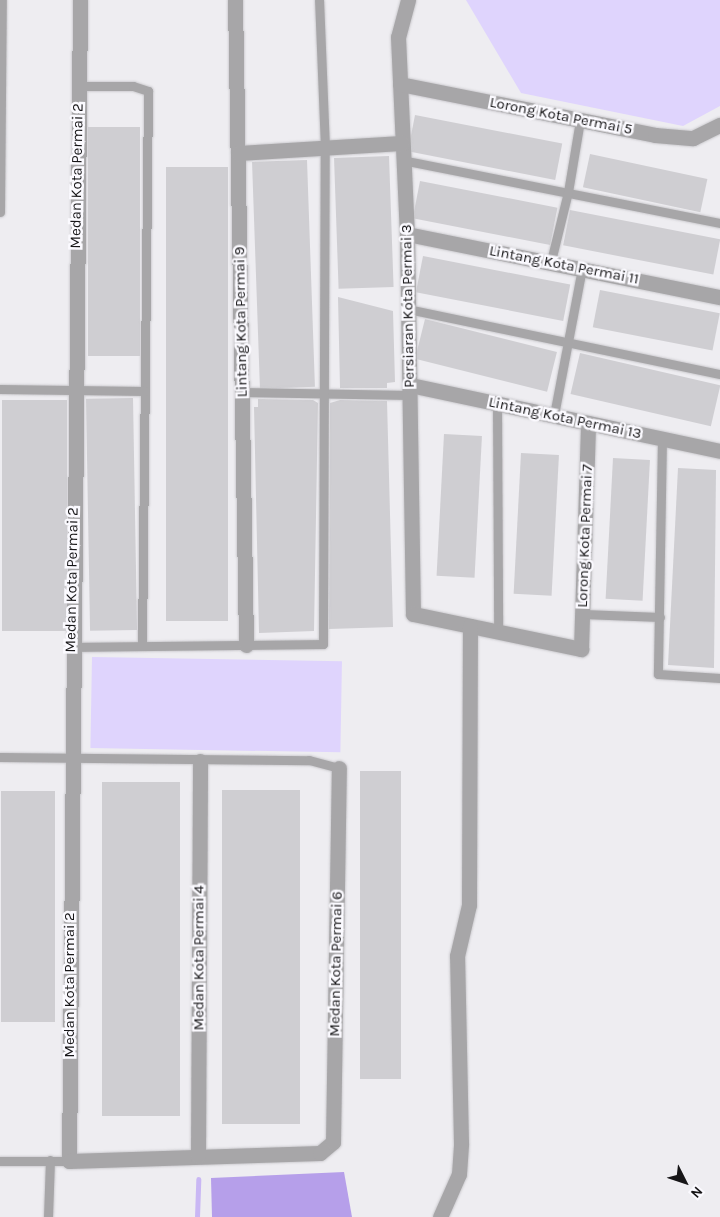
<!DOCTYPE html>
<html>
<head>
<meta charset="utf-8">
<style>
	body { margin:0 }
	#map { position:relative; width:720px; height:1217px; overflow:hidden; background:#eeedf1; font-family:Karla,sans-serif }
	div>[style] { position:absolute }
	.green>* { inset:0; background:#dfd4fd; transform-origin:0 0 }
	.forest>* { inset:0; background:#b69fea }
	.stream>* { height:5px; margin:-2.5px; padding:0 2.5px; transform-origin:2.5px; border-radius:2.5px; background:#c9b7f4 }
	.building>* { inset:0; background:#cfced2; transform-origin:0 0 }
	.roads { filter:drop-shadow(0 0 1px #cbcace) drop-shadow(0 0 1px #cbcace) }
	.service>* { height:9px; margin:-4.5px; padding:0 4.5px; transform-origin:4.5px; border-radius:4.5px; background:#a7a6a8 }
	.minor>* { height:15px; margin:-7.5px; padding:0 7.5px; transform-origin:7.5px; border-radius:7.5px; background:#a7a6a8 }
	span { translate:-50% -50%; white-space:nowrap; text-align:center; line-height:1.15; -webkit-text-stroke:5px #fbfaff; paint-order:stroke }
	.street-label { font-size:15px; color:#161517 }
	.north { position:absolute; left:660px; top:1157px; width:50px; height:50px; -webkit-text-stroke:4px #fbfaff; paint-order:stroke; rotate:131deg; font-size:14px; font-weight:700; line-height:20px; text-align:center; color:#161517 }
	.north::after { content:''; display:block; margin:auto; width:18px; height:22px; background:#161517; clip-path:polygon(50% 0,100% 100%,50% 72%,0 100%) }
</style>
</head>
<body>
<div id="map">
	<div class="green">
		<div style="clip-path:polygon(466px 0,720px 0,720px 106px,683px 126px,521px 93px)"></div>
		<div style="left:92px;top:657px;width:250px;height:91px;rotate:1deg"></div>
	</div>
	<div class="forest">
		<div style="clip-path:polygon(344px 1172px,352px 1217px,212px 1217px,211px 1178px)"></div>
	</div>
	<div class="stream">
		<div style="left:197px;top:1217px;width:38px;rotate:-88deg"></div>
	</div>
	<div class="building">
		<div style="left:415px;top:115px;width:150px;height:37px;rotate:11deg"></div>
		<div style="left:140px;top:127px;width:229px;height:52px;rotate:90deg"></div>
		<div style="left:590px;top:154px;width:120px;height:34px;rotate:12deg"></div>
		<div style="left:389px;top:156px;width:131px;height:55px;rotate:88deg"></div>
		<div style="left:307px;top:160px;width:227px;height:55px;rotate:88deg"></div>
		<div style="left:166px;top:167px;width:62px;height:454px"></div>
		<div style="left:420px;top:181px;width:140px;height:38px;rotate:11deg"></div>
		<div style="left:570px;top:210px;width:153px;height:36px;rotate:11deg"></div>
		<div style="left:423px;top:256px;width:150px;height:37px;rotate:11deg"></div>
		<div style="left:600px;top:290px;width:122px;height:38px;rotate:11deg"></div>
		<div style="clip-path:polygon(338px 297px,393px 311px,395px 382px,387px 383px,387px 388px,340px 388px)"></div>
		<div style="left:425px;top:319px;width:136px;height:41px;rotate:14deg"></div>
		<div style="left:580px;top:353px;width:144px;height:42px;rotate:13deg"></div>
		<div style="left:133px;top:398px;width:232px;height:47px;rotate:89deg"></div>
		<div style="clip-path:polygon(258px 399px,313px 400px,318px 403px,314px 631px,259px 633px,254px 407px,258px 407px)"></div>
		<div style="left:2px;top:400px;width:65px;height:231px"></div>
		<div style="clip-path:polygon(340px 400px,387px 401px,393px 627px,329px 629px,330px 403px)"></div>
		<div style="left:444px;top:434px;width:38px;height:142px;rotate:3deg"></div>
		<div style="left:521px;top:453px;width:38px;height:141px;rotate:3deg"></div>
		<div style="left:613px;top:458px;width:37px;height:141px;rotate:3deg"></div>
		<div style="clip-path:polygon(678px 468px,716px 470px,714px 668px,668px 665px)"></div>
		<div style="left:360px;top:771px;width:41px;height:308px"></div>
		<div style="left:180px;top:782px;width:334px;height:78px;rotate:90deg"></div>
		<div style="left:300px;top:790px;width:334px;height:78px;rotate:90deg"></div>
		<div style="left:55px;top:791px;width:231px;height:54px;rotate:90deg"></div>
	</div>
	<div class="roads">
		<div class="service">
			<div style="left:79px;top:86px;width:54px"></div>
			<div style="left:133px;top:86px;width:16px;rotate:18deg"></div>
			<div style="left:148px;top:91px;width:555px;rotate:90.62deg"></div>
			<div style="left:402px;top:160px;width:324px;rotate:11.2deg"></div>
			<div style="left:0;top:212px;width:212px;rotate:-89.5deg"></div>
			<div style="left:551px;top:261px;width:71px;rotate:-76.2deg"></div>
			<div style="left:568px;top:192px;width:73px;rotate:-80.5deg"></div>
			<div style="left:408px;top:309px;width:319px;rotate:11.8deg"></div>
			<div style="left:0;top:389px;width:145px;rotate:0.8deg"></div>
			<div style="left:242px;top:392px;width:168px;rotate:1deg"></div>
			<div style="left:497px;top:403px;width:229px;rotate:89.7deg"></div>
			<div style="left:554px;top:415px;width:150px;rotate:-79.2deg"></div>
			<div style="left:662px;top:438px;width:236px;rotate:91deg"></div>
			<div style="left:658px;top:674px;width:62px;rotate:3.7deg"></div>
			<div style="left:583px;top:614px;width:77px;rotate:2.2deg"></div>
			<div style="left:72px;top:647px;width:251px;rotate:-0.7deg"></div>
			<div style="left:323px;top:644px;width:496px;rotate:-89.8deg"></div>
			<div style="left:325px;top:148px;width:148px;rotate:-92.3deg"></div>
			<div style="left:0;top:757px;width:309px;rotate:0.6deg"></div>
			<div style="left:309px;top:760px;width:31px;rotate:15deg"></div>
			<div style="left:0;top:1161px;width:69px"></div>
			<div style="left:48px;top:1217px;width:57px;rotate:-88deg"></div>
		</div>
		<div class="minor">
			<div style="left:80px;top:0;width:1161px;rotate:90.54deg"></div>
			<div style="left:69px;top:1161px;width:251px;rotate:-1.8deg"></div>
			<div style="left:320px;top:1153px;width:17px;rotate:-40deg"></div>
			<div style="left:333px;top:1142px;width:374px;rotate:-89.1deg"></div>
			<div style="left:235px;top:0;width:645px;rotate:89.02deg"></div>
			<div style="left:408px;top:0;width:38px;rotate:105deg"></div>
			<div style="left:398px;top:37px;width:197px;rotate:87.4deg"></div>
			<div style="left:407px;top:234px;width:380px;rotate:89.1deg"></div>
			<div style="left:413px;top:614px;width:172px;rotate:11.8deg"></div>
			<div style="left:581px;top:649px;width:226px;rotate:-88.2deg"></div>
			<div style="left:400px;top:84px;width:260px;rotate:11.3deg"></div>
			<div style="left:655px;top:135px;width:38px;rotate:5deg"></div>
			<div style="left:693px;top:138px;width:30px;rotate:-26deg"></div>
			<div style="left:238px;top:153px;width:164px;rotate:-3.5deg"></div>
			<div style="left:407px;top:234px;width:319px;rotate:11.4deg"></div>
			<div style="left:410px;top:385px;width:317px;rotate:12deg"></div>
			<div style="left:198px;top:1156px;width:395px;rotate:-89.7deg"></div>
			<div style="left:440px;top:1217px;width:47px;rotate:-66.2deg"></div>
			<div style="left:459px;top:1174px;width:31px;rotate:-86deg"></div>
			<div style="left:461px;top:1143px;width:187px;rotate:-91.2deg"></div>
			<div style="left:457px;top:956px;width:52px;rotate:-76.8deg"></div>
			<div style="left:469px;top:905px;width:279px;rotate:-89.8deg"></div>
		</div>
	</div>
	<div class="street-label">
		<span style="left:561px;top:116px;rotate:11deg">Lorong Kota Permai 5</span>
		<span style="left:77px;top:176px;rotate:-89deg">Medan Kota Permai 2</span>
		<span style="left:564px;top:265px;rotate:11deg">Lintang Kota Permai 11</span>
		<span style="left:408px;top:306px;rotate:-91deg">Persiaran Kota Permai 3</span>
		<span style="left:241px;top:322px;rotate:-91deg">Lintang Kota Permai 9</span>
		<span style="left:565px;top:418px;rotate:12deg">Lintang Kota Permai 13</span>
		<span style="left:585px;top:536px;rotate:-88deg">Lorong Kota Permai 7</span>
		<span style="left:72px;top:580px;rotate:-89deg">Medan Kota Permai 2</span>
		<span style="left:199px;top:958px;rotate:-90deg">Medan Kota Permai 4</span>
		<span style="left:336px;top:964px;rotate:-89deg">Medan Kota Permai 6</span>
		<span style="left:70px;top:985px;rotate:-90deg">Medan Kota Permai 2</span>
	</div>
	<div class="north">N</div>
</div>
</body>
</html>
